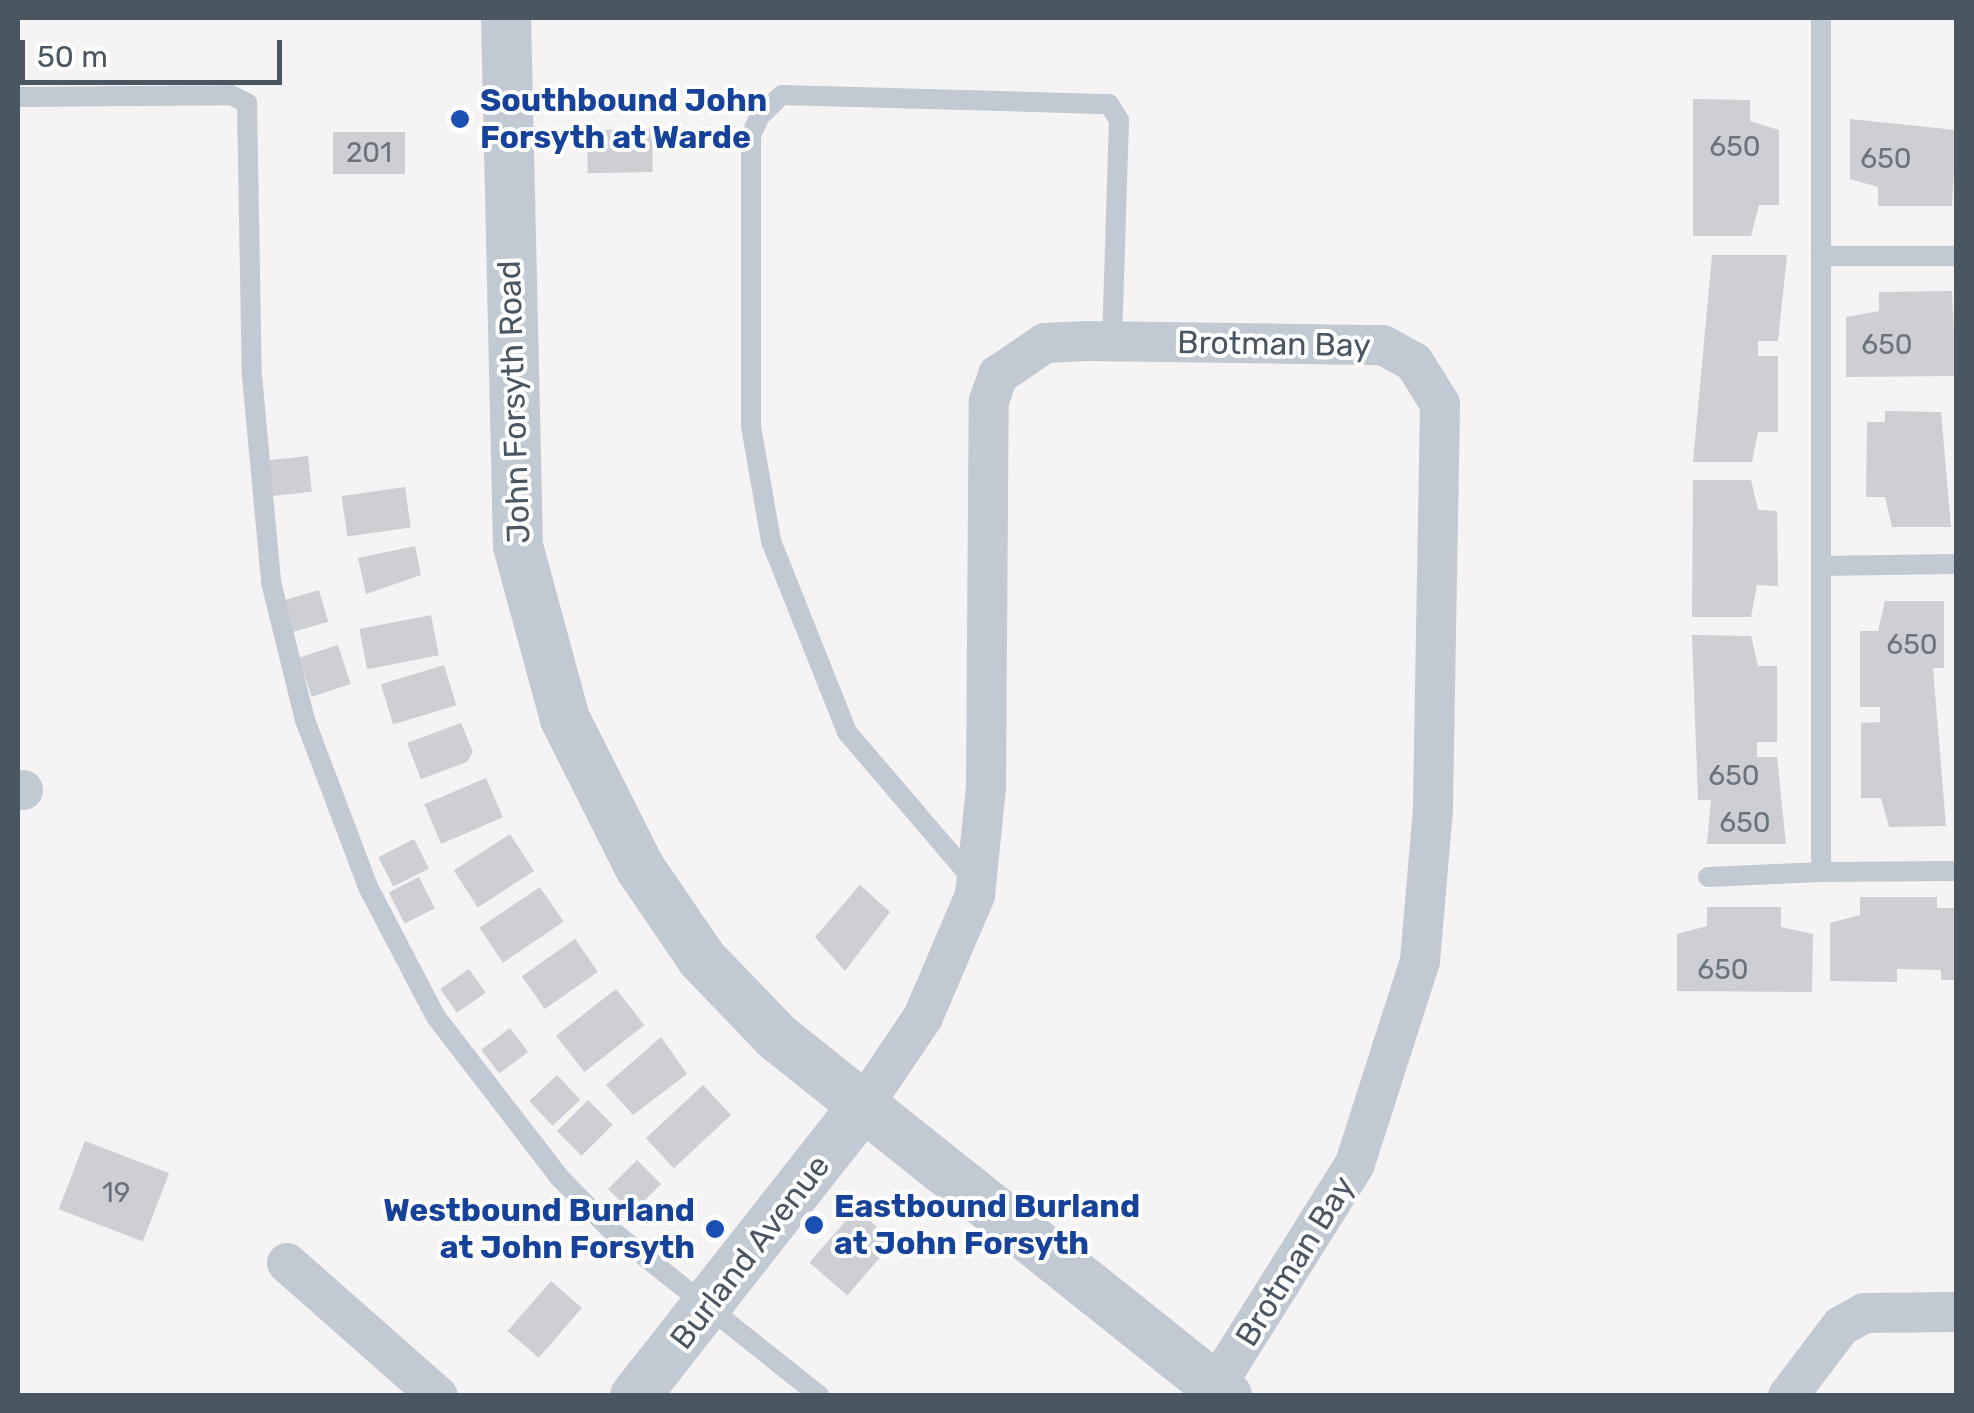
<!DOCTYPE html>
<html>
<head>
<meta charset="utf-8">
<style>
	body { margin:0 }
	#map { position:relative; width:1974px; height:1413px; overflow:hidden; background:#f5f3f3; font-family:Rubik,sans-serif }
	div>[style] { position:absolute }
	.building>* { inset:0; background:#cdcfd5; transform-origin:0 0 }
	.service>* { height:20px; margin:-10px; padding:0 10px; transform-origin:10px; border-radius:10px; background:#c1cad2 }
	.minor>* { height:40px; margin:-20px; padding:0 20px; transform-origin:20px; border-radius:20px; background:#c1cad2 }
	.tertiary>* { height:50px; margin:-25px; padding:0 25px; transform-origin:25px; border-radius:25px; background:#c1cad2 }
	.dots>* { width:28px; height:28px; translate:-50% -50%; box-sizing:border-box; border:5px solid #fff; border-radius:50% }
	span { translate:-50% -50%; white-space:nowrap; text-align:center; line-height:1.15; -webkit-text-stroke:8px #fff; paint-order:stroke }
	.number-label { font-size:28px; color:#6b747e }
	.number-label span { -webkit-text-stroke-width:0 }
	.transit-label { font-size:32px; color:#164399; font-weight:700 }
	.left { translate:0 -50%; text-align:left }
	.right { translate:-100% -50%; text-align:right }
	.street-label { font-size:32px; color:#4a5661 }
	.frame { position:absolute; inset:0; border:20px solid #4a5661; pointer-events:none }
	.scale { position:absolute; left:20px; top:40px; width:262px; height:45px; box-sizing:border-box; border:5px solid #4a5661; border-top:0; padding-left:12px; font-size:30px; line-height:35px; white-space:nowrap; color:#4a5661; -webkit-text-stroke:8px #fff; paint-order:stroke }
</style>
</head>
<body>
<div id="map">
	<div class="building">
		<div style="clip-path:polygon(1693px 99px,1750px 100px,1750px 121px,1779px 130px,1779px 205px,1759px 205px,1751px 236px,1693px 236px)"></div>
		<div style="clip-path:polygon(1850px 119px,1956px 130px,1952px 206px,1878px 206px,1878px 187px,1850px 179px)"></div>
		<div style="left:652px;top:129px;width:43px;height:65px;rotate:89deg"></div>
		<div style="left:333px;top:132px;width:72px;height:42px"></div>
		<div style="clip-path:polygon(1712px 255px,1787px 255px,1778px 341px,1758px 341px,1758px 356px,1778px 356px,1778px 432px,1758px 432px,1752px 462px,1693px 462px)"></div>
		<div style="clip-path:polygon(1952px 291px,1956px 376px,1846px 377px,1846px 317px,1879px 311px,1879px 292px)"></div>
		<div style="clip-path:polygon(1885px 411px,1941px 412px,1951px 527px,1892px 527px,1885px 497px,1866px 497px,1867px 422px,1885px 422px)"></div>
		<div style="left:308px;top:456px;width:36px;height:40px;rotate:84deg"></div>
		<div style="clip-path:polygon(1693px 480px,1751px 480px,1758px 510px,1777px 511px,1778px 586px,1757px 585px,1751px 617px,1692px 617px)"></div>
		<div style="left:405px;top:487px;width:41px;height:64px;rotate:82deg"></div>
		<div style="clip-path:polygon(415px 546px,421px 575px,366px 594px,358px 558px)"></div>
		<div style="left:319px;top:590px;width:33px;height:36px;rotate:74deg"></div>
		<div style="clip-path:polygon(1885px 601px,1944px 601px,1944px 668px,1933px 668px,1946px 826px,1889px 827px,1881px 798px,1861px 798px,1861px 723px,1880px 722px,1880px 707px,1860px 707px,1860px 631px,1878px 631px)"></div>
		<div style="left:431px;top:615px;width:41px;height:73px;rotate:79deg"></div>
		<div style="clip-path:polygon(1692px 635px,1751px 636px,1758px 666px,1777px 666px,1777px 742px,1757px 742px,1757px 757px,1777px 757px,1786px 844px,1707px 844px,1711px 800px,1698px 800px)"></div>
		<div style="left:338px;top:645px;width:41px;height:41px;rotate:72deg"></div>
		<div style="left:444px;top:665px;width:42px;height:66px;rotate:73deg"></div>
		<div style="clip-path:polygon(461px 723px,473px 752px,467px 762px,421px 779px,407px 743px)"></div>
		<div style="left:486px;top:778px;width:43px;height:67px;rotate:67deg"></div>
		<div style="left:510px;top:834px;width:44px;height:67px;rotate:57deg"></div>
		<div style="left:414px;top:839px;width:33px;height:40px;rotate:63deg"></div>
		<div style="left:419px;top:877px;width:35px;height:34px;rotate:63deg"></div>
		<div style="clip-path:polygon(860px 885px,890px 912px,845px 971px,815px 937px)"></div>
		<div style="left:540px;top:887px;width:42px;height:73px;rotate:56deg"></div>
		<div style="clip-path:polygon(1860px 897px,1937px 897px,1937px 908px,1956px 908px,1956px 980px,1941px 980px,1941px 970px,1897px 969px,1897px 982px,1830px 981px,1830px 923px,1860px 915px)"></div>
		<div style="clip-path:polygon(1707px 907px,1781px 907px,1781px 927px,1813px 934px,1812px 992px,1677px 991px,1677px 934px,1707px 926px)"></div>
		<div style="left:575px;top:939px;width:40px;height:65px;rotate:55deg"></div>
		<div style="left:469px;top:969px;width:29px;height:35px;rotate:55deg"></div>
		<div style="left:616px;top:989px;width:46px;height:76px;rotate:52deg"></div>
		<div style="left:510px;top:1028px;width:30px;height:36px;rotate:53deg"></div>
		<div style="clip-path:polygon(661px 1037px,687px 1074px,633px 1115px,606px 1085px)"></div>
		<div style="left:557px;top:1075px;width:34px;height:38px;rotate:47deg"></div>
		<div style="left:703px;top:1085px;width:41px;height:78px;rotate:47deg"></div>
		<div style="left:588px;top:1100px;width:35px;height:44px;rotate:45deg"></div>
		<div style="left:85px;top:1141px;width:90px;height:73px;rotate:21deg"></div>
		<div style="left:637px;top:1160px;width:34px;height:41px;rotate:45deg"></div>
		<div style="left:856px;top:1209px;width:50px;height:71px;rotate:41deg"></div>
		<div style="left:551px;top:1281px;width:41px;height:66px;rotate:41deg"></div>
	</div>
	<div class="service">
		<div style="left:1821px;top:18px;width:854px;rotate:90deg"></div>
		<div style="left:1821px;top:872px;width:135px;rotate:-0.4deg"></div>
		<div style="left:18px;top:97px;width:213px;rotate:-0.5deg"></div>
		<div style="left:231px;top:95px;width:18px;rotate:27deg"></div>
		<div style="left:247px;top:103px;width:273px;rotate:89deg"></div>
		<div style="left:252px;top:376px;width:207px;rotate:84.7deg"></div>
		<div style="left:271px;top:582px;width:142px;rotate:76.2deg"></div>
		<div style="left:305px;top:720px;width:178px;rotate:69.3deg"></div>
		<div style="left:368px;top:887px;width:147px;rotate:62.4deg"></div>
		<div style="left:436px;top:1017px;width:203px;rotate:52.4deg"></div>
		<div style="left:560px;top:1178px;width:71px;rotate:45.6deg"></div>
		<div style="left:610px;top:1229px;width:268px;rotate:38.5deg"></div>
		<div style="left:1821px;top:256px;width:135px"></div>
		<div style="left:1821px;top:566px;width:135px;rotate:-0.8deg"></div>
		<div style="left:1708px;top:877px;width:113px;rotate:-2.5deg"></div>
		<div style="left:975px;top:882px;width:197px;rotate:-130.5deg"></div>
		<div style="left:847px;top:732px;width:206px;rotate:-111.7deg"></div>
		<div style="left:771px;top:541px;width:117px;rotate:-99.9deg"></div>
		<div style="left:751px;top:426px;width:291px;rotate:-90deg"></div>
		<div style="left:751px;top:135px;width:21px;rotate:-65deg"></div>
		<div style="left:760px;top:116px;width:30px;rotate:-44deg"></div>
		<div style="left:782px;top:95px;width:327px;rotate:1.6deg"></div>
		<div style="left:1109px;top:104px;width:19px;rotate:58deg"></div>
		<div style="left:1119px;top:120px;width:221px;rotate:91.8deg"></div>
	</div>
	<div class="minor">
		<div style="left:18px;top:790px;width:5px"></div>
		<div style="left:863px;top:1106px;width:107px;rotate:-56deg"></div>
		<div style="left:923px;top:1017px;width:133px;rotate:-66.9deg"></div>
		<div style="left:975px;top:895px;width:109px;rotate:-84.2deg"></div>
		<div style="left:986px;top:787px;width:386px;rotate:-89.6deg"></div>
		<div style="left:989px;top:401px;width:28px;rotate:-71deg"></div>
		<div style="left:998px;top:375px;width:57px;rotate:-34.2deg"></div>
		<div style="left:1045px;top:343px;width:41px;rotate:-2.8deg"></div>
		<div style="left:1086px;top:341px;width:297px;rotate:0.8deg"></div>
		<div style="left:1383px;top:345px;width:35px;rotate:29deg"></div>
		<div style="left:1414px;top:362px;width:49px;rotate:58.2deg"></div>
		<div style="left:1440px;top:404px;width:405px;rotate:91deg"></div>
		<div style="left:1433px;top:809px;width:153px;rotate:94.9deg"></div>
		<div style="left:1420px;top:961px;width:213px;rotate:107.8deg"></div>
		<div style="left:1355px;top:1164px;width:262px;rotate:122.1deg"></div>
		<div style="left:287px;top:1263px;width:201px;rotate:41.4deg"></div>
		<div style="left:1788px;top:1396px;width:88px;rotate:-52.9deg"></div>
		<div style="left:1841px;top:1326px;width:26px;rotate:-29deg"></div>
		<div style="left:1864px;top:1313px;width:92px;rotate:-0.6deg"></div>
	</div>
	<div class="tertiary">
		<div style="left:506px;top:18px;width:528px;rotate:88.7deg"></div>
		<div style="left:518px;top:546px;width:179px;rotate:74.8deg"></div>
		<div style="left:565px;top:719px;width:167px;rotate:63.3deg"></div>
		<div style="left:640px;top:868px;width:110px;rotate:55.7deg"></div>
		<div style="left:702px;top:959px;width:108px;rotate:46.1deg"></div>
		<div style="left:777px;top:1037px;width:576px;rotate:38.58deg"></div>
		<div style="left:635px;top:1396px;width:369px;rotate:-51.8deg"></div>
	</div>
	<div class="dots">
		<div style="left:460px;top:119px;background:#1a4fb4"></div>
		<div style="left:814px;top:1225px;background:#1a4fb4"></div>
		<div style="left:715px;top:1229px;background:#1a4fb4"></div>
	</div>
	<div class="number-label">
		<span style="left:1735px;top:147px">650</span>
		<span style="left:369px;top:153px">201</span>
		<span style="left:1886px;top:159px">650</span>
		<span style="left:1887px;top:345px">650</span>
		<span style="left:1912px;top:645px">650</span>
		<span style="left:1734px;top:776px">650</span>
		<span style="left:1745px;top:823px">650</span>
		<span style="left:1723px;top:970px">650</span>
		<span style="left:116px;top:1193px">19</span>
	</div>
	<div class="transit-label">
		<span class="left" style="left:480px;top:119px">Southbound John<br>Forsyth at Warde</span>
		<span class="left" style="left:834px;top:1225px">Eastbound Burland<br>at John Forsyth</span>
		<span class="right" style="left:695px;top:1229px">Westbound Burland<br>at John Forsyth</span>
	</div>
	<div class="street-label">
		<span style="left:1274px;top:344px;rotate:1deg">Brotman Bay</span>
		<span style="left:514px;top:402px;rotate:-92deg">John Forsyth Road</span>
		<span style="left:750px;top:1252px;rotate:-52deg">Burland Avenue</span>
		<span style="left:1295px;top:1261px;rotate:-58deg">Brotman Bay</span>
	</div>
	<div class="frame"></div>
	<div class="scale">50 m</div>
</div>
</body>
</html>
